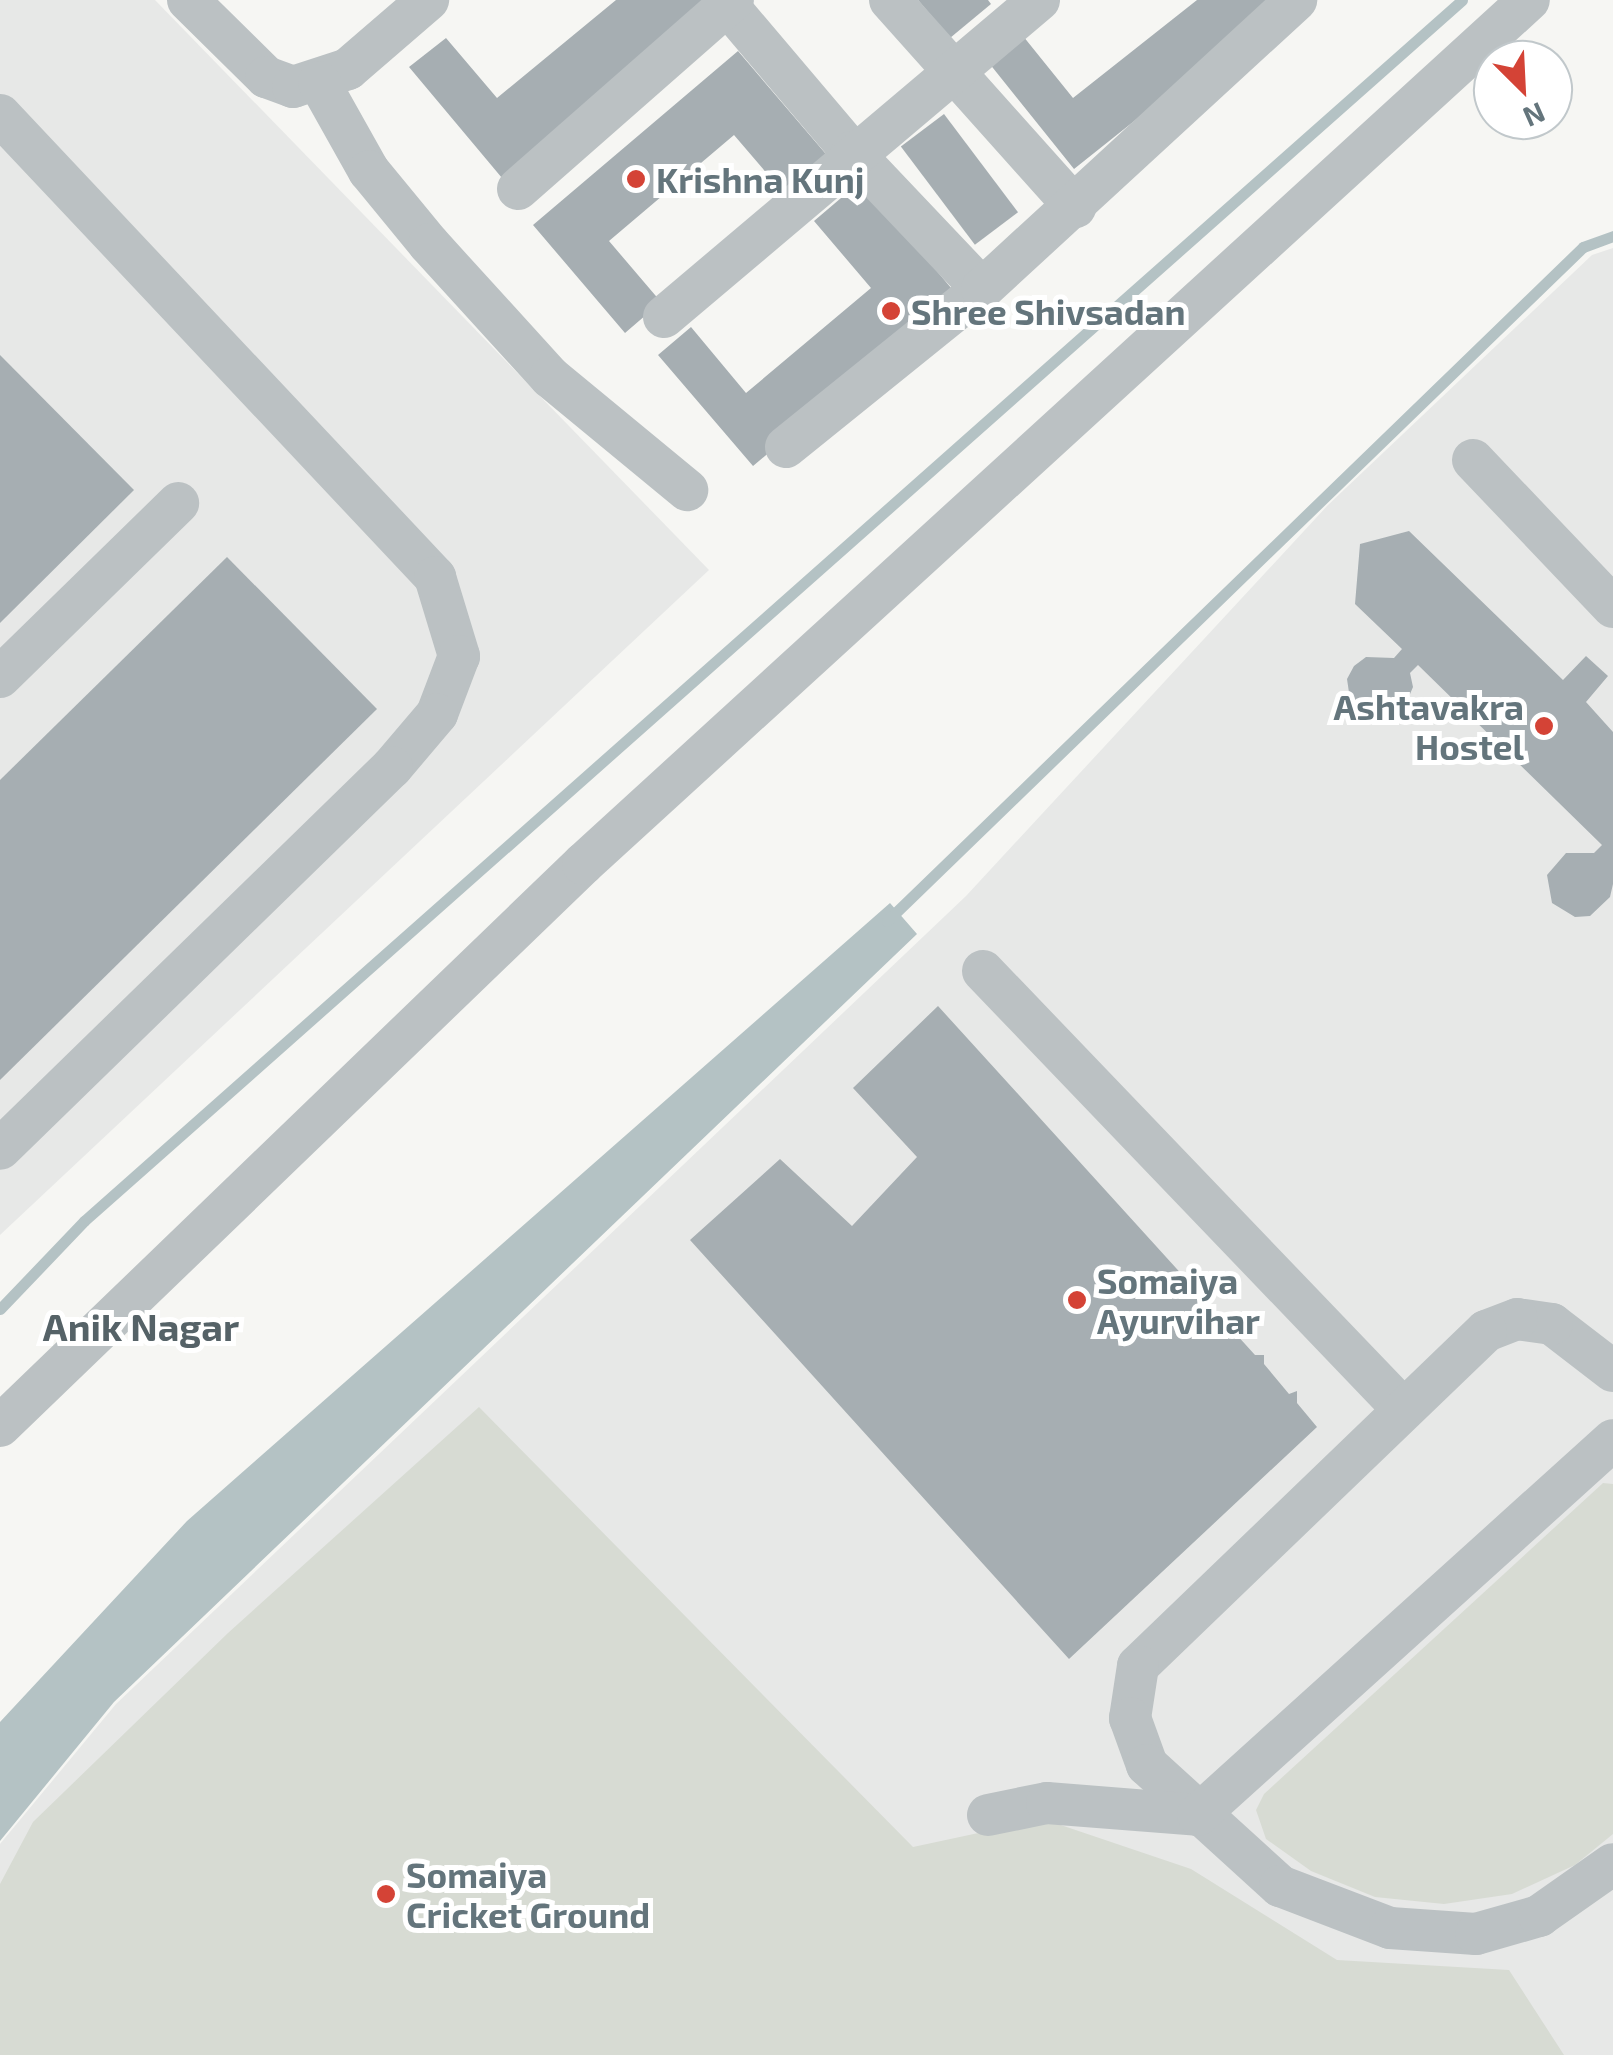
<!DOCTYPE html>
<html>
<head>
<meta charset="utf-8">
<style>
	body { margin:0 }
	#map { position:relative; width:1613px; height:2055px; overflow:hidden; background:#f6f6f3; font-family:"Exo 2",sans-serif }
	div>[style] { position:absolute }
	.built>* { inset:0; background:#e7e8e7 }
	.green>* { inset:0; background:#d7dbd3 }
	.water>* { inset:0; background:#b4c2c4 }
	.stream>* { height:11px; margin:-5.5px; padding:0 5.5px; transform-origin:5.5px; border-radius:5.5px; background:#b4c2c4 }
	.building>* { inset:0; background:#a6aeb2; transform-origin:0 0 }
	.minor>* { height:42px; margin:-21px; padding:0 21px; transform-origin:21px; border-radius:21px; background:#bbc1c3 }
	.dots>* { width:28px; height:28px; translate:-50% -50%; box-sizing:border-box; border:5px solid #fff; border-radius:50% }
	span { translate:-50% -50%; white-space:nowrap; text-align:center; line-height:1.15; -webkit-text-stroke:10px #fff; paint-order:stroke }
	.poi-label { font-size:35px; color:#64757c; font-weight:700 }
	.left { translate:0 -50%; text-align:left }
	.right { translate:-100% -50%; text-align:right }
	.neighbourhood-label { font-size:38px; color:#556267; font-weight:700 }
	.north { position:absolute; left:1473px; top:40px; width:100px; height:100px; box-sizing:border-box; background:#fff; border:2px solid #c1c8cb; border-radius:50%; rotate:156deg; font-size:28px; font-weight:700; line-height:40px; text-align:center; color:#64757c }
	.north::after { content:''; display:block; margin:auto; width:35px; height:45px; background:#d44336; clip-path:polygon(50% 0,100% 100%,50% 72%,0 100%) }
</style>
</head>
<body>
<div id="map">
	<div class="built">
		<div style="clip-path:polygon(0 0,155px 0,709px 570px,0 1235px)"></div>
		<div style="clip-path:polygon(1613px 248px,1613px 2055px,0 2055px,0 1844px,116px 1704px,966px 896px,1328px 505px,1592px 255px)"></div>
	</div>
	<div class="green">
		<div style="clip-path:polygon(479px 1407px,913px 1847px,1043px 1819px,1191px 1869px,1337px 1960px,1509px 1970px,1564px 2055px,0 2055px,0 1884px,33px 1822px,228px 1633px)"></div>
		<div style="clip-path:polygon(1603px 1483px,1613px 1484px,1613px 1834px,1575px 1865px,1512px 1894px,1444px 1904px,1375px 1897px,1311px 1871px,1266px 1839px,1256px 1810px,1264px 1794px)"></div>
	</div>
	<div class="water">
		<div style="clip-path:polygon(890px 903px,917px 934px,114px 1702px,0 1841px,0 1722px,187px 1521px)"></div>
	</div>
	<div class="stream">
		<div style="left:887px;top:921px;width:969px;rotate:-44.08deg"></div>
		<div style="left:1583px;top:247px;width:32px;rotate:-20deg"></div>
		<div style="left:0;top:1309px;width:122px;rotate:-46.3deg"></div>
		<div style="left:84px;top:1221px;width:1841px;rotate:-41.54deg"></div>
	</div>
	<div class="building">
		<div style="clip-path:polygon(616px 0,712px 0,502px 178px,409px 67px,446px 38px,497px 98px)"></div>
		<div style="clip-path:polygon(918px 0,988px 0,991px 4px,950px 38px)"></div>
		<div style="clip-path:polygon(1197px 0,1286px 0,1074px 169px,989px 63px,1023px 36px,1073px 98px)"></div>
		<div style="clip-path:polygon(738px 51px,831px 160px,787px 197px,734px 135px,609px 241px,661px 302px,625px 333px,533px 225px)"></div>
		<div style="left:944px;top:114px;width:123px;height:54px;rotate:53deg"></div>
		<div style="clip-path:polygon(861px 181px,957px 295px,753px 466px,658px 355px,691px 327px,746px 393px,871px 288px,814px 221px)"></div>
		<div style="clip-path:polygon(0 355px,134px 490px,0 623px)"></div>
		<div style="clip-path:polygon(1409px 531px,1563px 680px,1586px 656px,1608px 676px,1586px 702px,1613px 732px,1613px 884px,1610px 897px,1590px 916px,1575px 917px,1552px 903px,1547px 875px,1566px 853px,1594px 853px,1602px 845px,1418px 665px,1410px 673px,1413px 687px,1402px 713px,1375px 721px,1351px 706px,1347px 679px,1354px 666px,1366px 657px,1394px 658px,1402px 649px,1355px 604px,1360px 544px)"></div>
		<div style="clip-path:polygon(227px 557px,377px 709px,0 1080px,0 780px)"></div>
		<div style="clip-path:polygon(938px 1006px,1255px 1355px,1264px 1355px,1264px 1364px,1289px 1394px,1297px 1391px,1297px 1403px,1317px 1427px,1069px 1659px,690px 1240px,780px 1159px,852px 1226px,917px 1157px,853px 1088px)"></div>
	</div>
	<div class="minor">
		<div style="left:188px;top:0;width:110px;rotate:44.6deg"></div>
		<div style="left:266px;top:77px;width:29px;rotate:20deg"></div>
		<div style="left:293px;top:87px;width:58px;rotate:-18.1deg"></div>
		<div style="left:348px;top:69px;width:106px;rotate:-40.8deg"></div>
		<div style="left:723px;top:0;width:199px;rotate:49.7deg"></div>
		<div style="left:852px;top:152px;width:189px;rotate:46.5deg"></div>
		<div style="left:890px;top:0;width:278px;rotate:48.2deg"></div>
		<div style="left:319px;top:82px;width:102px;rotate:60.7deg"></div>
		<div style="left:369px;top:171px;width:94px;rotate:50.6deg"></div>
		<div style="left:429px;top:244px;width:180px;rotate:47.7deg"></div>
		<div style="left:550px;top:377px;width:178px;rotate:39.5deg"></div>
		<div style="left:0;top:115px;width:635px;rotate:46.72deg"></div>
		<div style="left:435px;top:577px;width:83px;rotate:73.1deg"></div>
		<div style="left:459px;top:656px;width:62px;rotate:110.8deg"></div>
		<div style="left:437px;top:714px;width:70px;rotate:130.3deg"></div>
		<div style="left:392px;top:767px;width:547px;rotate:135.74deg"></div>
		<div style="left:518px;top:189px;width:286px;rotate:-41.3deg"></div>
		<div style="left:664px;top:317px;width:491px;rotate:-40.2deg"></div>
		<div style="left:786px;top:447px;width:252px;rotate:-38.9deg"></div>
		<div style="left:982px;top:289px;width:427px;rotate:-42.6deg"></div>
		<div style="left:1473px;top:460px;width:203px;rotate:46.4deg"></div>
		<div style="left:0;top:677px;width:249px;rotate:-44.3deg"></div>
		<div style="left:983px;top:971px;width:607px;rotate:46.2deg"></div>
		<div style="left:1613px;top:1371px;width:77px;rotate:-142.4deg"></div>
		<div style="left:1552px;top:1324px;width:35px;rotate:-172deg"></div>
		<div style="left:1517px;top:1319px;width:33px;rotate:159deg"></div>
		<div style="left:1486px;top:1331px;width:483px;rotate:136.1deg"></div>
		<div style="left:1138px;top:1666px;width:53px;rotate:98.7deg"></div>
		<div style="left:1130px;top:1718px;width:50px;rotate:70.1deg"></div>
		<div style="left:1147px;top:1765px;width:180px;rotate:42.3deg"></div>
		<div style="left:1280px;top:1886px;width:118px;rotate:20.9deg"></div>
		<div style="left:1390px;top:1928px;width:86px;rotate:4deg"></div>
		<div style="left:1476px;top:1934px;width:66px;rotate:-15.9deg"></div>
		<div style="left:1539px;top:1916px;width:90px;rotate:-35.1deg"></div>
		<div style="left:0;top:1426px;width:810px;rotate:-43.95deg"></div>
		<div style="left:583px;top:864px;width:1281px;rotate:-42.41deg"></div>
		<div style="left:988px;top:1815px;width:60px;rotate:-11.5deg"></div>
		<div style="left:1047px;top:1803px;width:151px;rotate:4.5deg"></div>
		<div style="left:1198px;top:1815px;width:559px;rotate:-42.1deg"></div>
	</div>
	<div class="dots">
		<div style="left:636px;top:179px;background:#d44336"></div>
		<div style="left:891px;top:311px;background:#d44336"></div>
		<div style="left:1544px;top:726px;background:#d44336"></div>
		<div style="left:1077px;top:1300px;background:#d44336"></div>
		<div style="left:386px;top:1894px;background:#d44336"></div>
	</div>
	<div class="poi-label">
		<span class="left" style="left:656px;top:179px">Krishna Kunj</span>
		<span class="left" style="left:911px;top:311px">Shree Shivsadan</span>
		<span class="right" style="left:1524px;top:726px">Ashtavakra<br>Hostel</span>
		<span class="left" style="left:1097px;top:1300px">Somaiya<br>Ayurvihar</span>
		<span class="left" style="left:406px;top:1894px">Somaiya<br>Cricket Ground</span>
	</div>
	<div class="neighbourhood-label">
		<span style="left:141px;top:1327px">Anik Nagar</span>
	</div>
	<div class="north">N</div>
</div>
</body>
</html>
